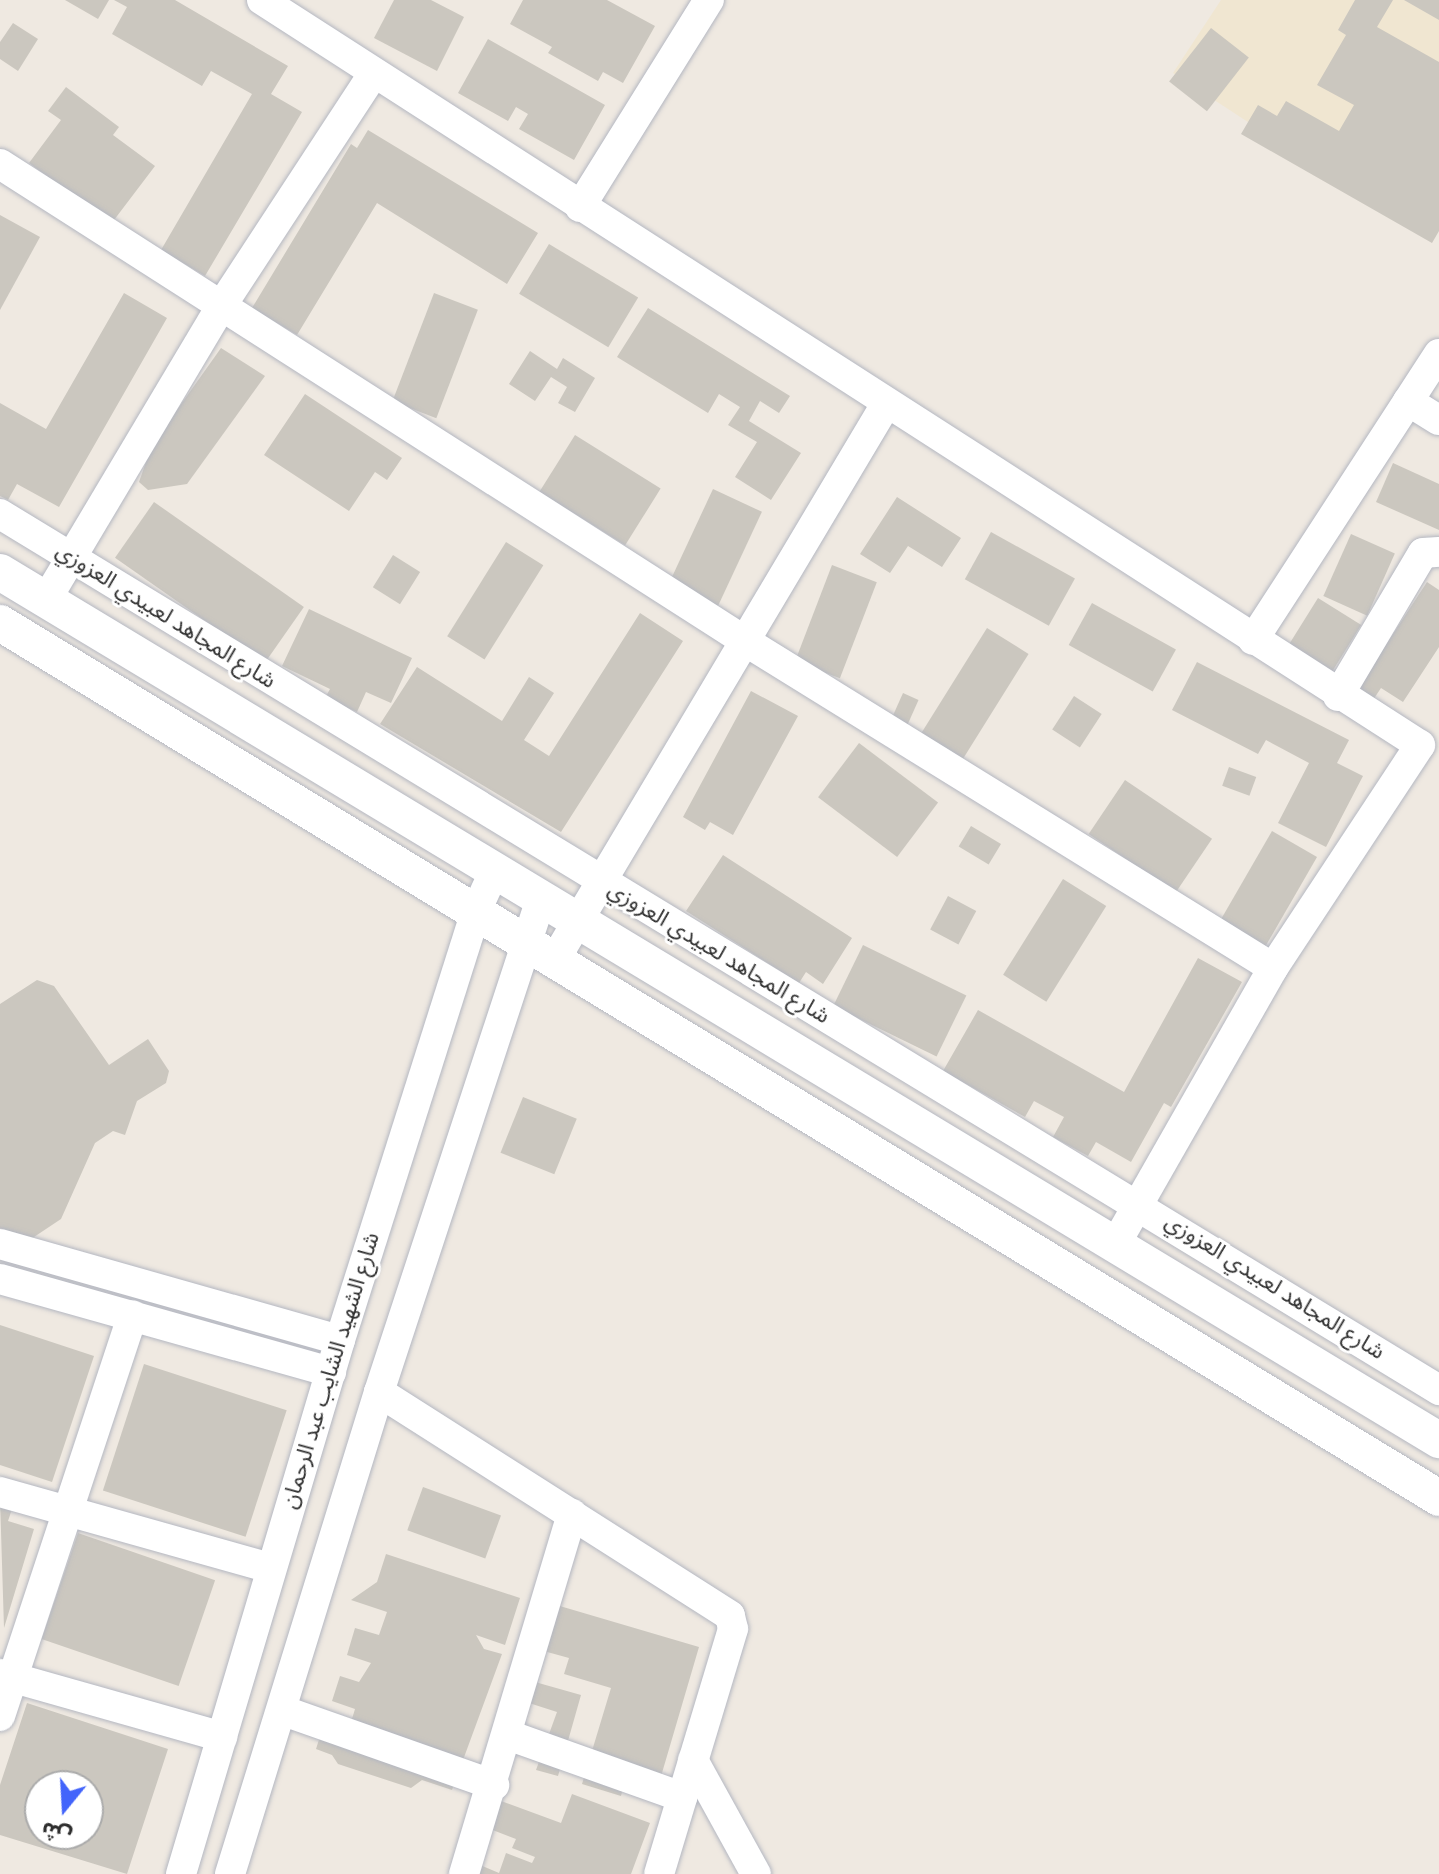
<!DOCTYPE html>
<html>
<head>
<meta charset="utf-8">
<style>
	body { margin:0 }
	#map { position:relative; width:1439px; height:1874px; overflow:hidden; background:#efe9e1; font-family:Overpass,"Noto Sans Arabic",sans-serif }
	div>[style] { position:absolute }
	.education>* { inset:0; background:#f0e6d1 }
	.building>* { inset:0; background:#cbc7bf; transform-origin:0 0 }
	.roads { filter:drop-shadow(0 0 2px #b4b7c1) drop-shadow(0 0 2px #b4b7c1) }
	.minor>* { height:30px; margin:-15px; padding:0 15px; transform-origin:15px; border-radius:15px; background:#fff }
	.tertiary>* { height:36px; margin:-18px; padding:0 18px; transform-origin:18px; border-radius:18px; background:#fff }
	span { translate:-50% -50%; white-space:nowrap; text-align:center; line-height:1.15; -webkit-text-stroke:6px #fff; paint-order:stroke }
	.street-label { font-size:22px; color:#2e2e2e }
	.north { position:absolute; left:24px; top:1770px; width:80px; height:80px; box-sizing:border-box; background:#fff; border:2px solid #ababab; border-radius:50%; rotate:198deg; font-size:22px; font-weight:700; line-height:32px; text-align:center; color:#2e2e2e }
	.north::after { content:''; display:block; margin:auto; width:28px; height:36px; background:#4264fb; clip-path:polygon(50% 0,100% 100%,50% 72%,0 100%) }
</style>
</head>
<body>
<div id="map">
	<div class="education">
		<div style="clip-path:polygon(1221px 0,1439px 0,1439px 230px,1431px 242px,1173px 73px)"></div>
	</div>
	<div class="building">
		<div style="clip-path:polygon(65px 0,109px 0,98px 19px)"></div>
		<div style="clip-path:polygon(114px 0,175px 0,288px 66px,271px 94px,302px 112px,205px 276px,161px 250px,252px 94px,211px 71px,202px 86px,112px 34px,127px 7px)"></div>
		<div style="clip-path:polygon(394px 0,431px 0,464px 17px,437px 71px,374px 38px)"></div>
		<div style="clip-path:polygon(523px 0,607px 0,655px 26px,623px 83px,603px 72px,598px 81px,548px 53px,552px 47px,510px 24px)"></div>
		<div style="clip-path:polygon(1355px 0,1393px 0,1377px 27px,1439px 62px,1439px 231px,1432px 243px,1241px 134px,1258px 105px,1277px 116px,1286px 101px,1339px 131px,1354px 105px,1317px 85px,1346px 35px,1338px 30px)"></div>
		<div style="clip-path:polygon(1404px 0,1439px 0,1439px 20px)"></div>
		<div style="clip-path:polygon(13px 23px,38px 39px,18px 71px,0 59px,0 42px)"></div>
		<div style="left:1211px;top:28px;width:48px;height:68px;rotate:38deg"></div>
		<div style="clip-path:polygon(488px 39px,605px 105px,574px 160px,519px 129px,528px 114px,516px 107px,508px 121px,458px 93px)"></div>
		<div style="clip-path:polygon(66px 87px,119px 127px,113px 135px,155px 166px,111px 224px,29px 163px,61px 120px,48px 111px)"></div>
		<div style="clip-path:polygon(368px 130px,538px 233px,507px 284px,377px 203px,297px 335px,252px 308px,351px 144px,357px 148px)"></div>
		<div style="clip-path:polygon(0 215px,40px 237px,0 310px)"></div>
		<div style="left:549px;top:244px;width:104px;height:58px;rotate:31deg"></div>
		<div style="clip-path:polygon(124px 293px,167px 318px,59px 507px,17px 484px,8px 500px,0 496px,0 403px,46px 429px)"></div>
		<div style="left:434px;top:293px;width:47px;height:116px;rotate:21deg"></div>
		<div style="clip-path:polygon(648px 308px,790px 396px,779px 413px,760px 401px,749px 421px,801px 453px,771px 500px,735px 477px,757px 442px,728px 425px,740px 407px,719px 394px,708px 413px,617px 357px)"></div>
		<div style="clip-path:polygon(221px 348px,265px 376px,187px 484px,148px 490px,139px 482px,152px 445px)"></div>
		<div style="clip-path:polygon(530px 351px,557px 369px,563px 358px,595px 378px,575px 412px,558px 403px,567px 387px,551px 377px,535px 401px,509px 384px)"></div>
		<div style="clip-path:polygon(305px 394px,402px 458px,387px 480px,375px 472px,349px 511px,264px 455px)"></div>
		<div style="left:575px;top:435px;width:101px;height:67px;rotate:32deg"></div>
		<div style="clip-path:polygon(1393px 463px,1439px 484px,1439px 530px,1376px 502px)"></div>
		<div style="left:713px;top:489px;width:54px;height:104px;rotate:25deg"></div>
		<div style="clip-path:polygon(897px 497px,961px 538px,942px 567px,908px 546px,890px 573px,860px 554px)"></div>
		<div style="left:154px;top:502px;width:183px;height:68px;rotate:35deg"></div>
		<div style="left:991px;top:532px;width:96px;height:54px;rotate:29deg"></div>
		<div style="left:1351px;top:534px;width:48px;height:68px;rotate:24deg"></div>
		<div style="left:506px;top:542px;width:44px;height:111px;rotate:32deg"></div>
		<div style="left:393px;top:555px;width:32px;height:38px;rotate:32deg"></div>
		<div style="left:832px;top:565px;width:48px;height:103px;rotate:21deg"></div>
		<div style="clip-path:polygon(1427px 582px,1439px 590px,1439px 647px,1403px 702px,1381px 688px,1373px 700px,1357px 689px)"></div>
		<div style="left:1318px;top:598px;width:51px;height:66px;rotate:32deg"></div>
		<div style="left:1092px;top:603px;width:96px;height:48px;rotate:29deg"></div>
		<div style="clip-path:polygon(309px 609px,412px 658px,391px 703px,366px 692px,357px 712px,325px 698px,330px 689px,282px 666px)"></div>
		<div style="clip-path:polygon(640px 613px,683px 641px,561px 832px,380px 724px,417px 667px,502px 721px,529px 677px,554px 693px,524px 740px,549px 756px)"></div>
		<div style="left:987px;top:628px;width:49px;height:128px;rotate:32deg"></div>
		<div style="clip-path:polygon(1197px 662px,1349px 740px,1337px 763px,1363px 776px,1326px 847px,1278px 823px,1309px 763px,1266px 740px,1258px 754px,1172px 710px)"></div>
		<div style="clip-path:polygon(751px 691px,798px 716px,733px 835px,710px 822px,705px 830px,683px 817px)"></div>
		<div style="left:903px;top:693px;width:17px;height:31px;rotate:24deg"></div>
		<div style="left:1074px;top:696px;width:33px;height:40px;rotate:33deg"></div>
		<div style="left:859px;top:743px;width:99px;height:68px;rotate:37deg"></div>
		<div style="left:1229px;top:767px;width:29px;height:20px;rotate:20deg"></div>
		<div style="left:1125px;top:780px;width:105px;height:65px;rotate:34deg"></div>
		<div style="left:971px;top:826px;width:35px;height:24px;rotate:31deg"></div>
		<div style="left:1272px;top:831px;width:52px;height:104px;rotate:30deg"></div>
		<div style="clip-path:polygon(723px 855px,852px 938px,823px 984px,806px 972px,799px 983px,686px 911px)"></div>
		<div style="left:1063px;top:879px;width:51px;height:113px;rotate:32deg"></div>
		<div style="left:948px;top:896px;width:32px;height:38px;rotate:28deg"></div>
		<div style="left:863px;top:945px;width:115px;height:68px;rotate:26deg"></div>
		<div style="clip-path:polygon(1198px 958px,1242px 982px,1171px 1107px,1164px 1103px,1131px 1162px,1096px 1142px,1088px 1156px,1053px 1137px,1064px 1117px,1034px 1101px,1025px 1117px,943px 1071px,978px 1010px,1124px 1092px)"></div>
		<div style="clip-path:polygon(37px 980px,54px 986px,109px 1065px,148px 1039px,169px 1071px,166px 1083px,137px 1101px,125px 1135px,113px 1131px,95px 1143px,61px 1219px,31px 1239px,0 1228px,0 1004px)"></div>
		<div style="left:523px;top:1097px;width:58px;height:60px;rotate:22deg"></div>
		<div style="clip-path:polygon(0 1325px,94px 1356px,52px 1482px,0 1465px)"></div>
		<div style="left:144px;top:1364px;width:150px;height:133px;rotate:18deg"></div>
		<div style="left:423px;top:1487px;width:83px;height:46px;rotate:20deg"></div>
		<div style="clip-path:polygon(0 1499px,14px 1503px,8px 1521px,34px 1529px,4px 1628px)"></div>
		<div style="left:78px;top:1533px;width:145px;height:112px;rotate:19deg"></div>
		<div style="clip-path:polygon(386px 1554px,520px 1598px,505px 1645px,476px 1635px,484px 1649px,502px 1654px,452px 1790px,422px 1780px,411px 1788px,338px 1764px,332px 1755px,316px 1749px,324px 1724px,348px 1732px,355px 1709px,332px 1701px,340px 1676px,359px 1682px,371px 1663px,347px 1655px,355px 1628px,379px 1635px,387px 1612px,351px 1600px,377px 1582px)"></div>
		<div style="clip-path:polygon(553px 1604px,699px 1647px,657px 1790px,625px 1781px,621px 1796px,582px 1784px,611px 1688px,564px 1674px,569px 1658px,540px 1650px)"></div>
		<div style="clip-path:polygon(535px 1682px,581px 1695px,558px 1776px,536px 1770px,557px 1712px,529px 1703px)"></div>
		<div style="clip-path:polygon(evenodd,27px 1703px,168px 1749px,127px 1874px,0 1835px,0 1785px,27px 1703px,40px 1786px,88px 1786px,88px 1834px,40px 1834px,40px 1786px)"></div>
		<div style="clip-path:polygon(572px 1794px,650px 1823px,631px 1874px,477px 1874px,480px 1865px,499px 1873px,506px 1853px,532px 1863px,535px 1857px,512px 1848px,516px 1839px,490px 1829px,501px 1801px,561px 1823px)"></div>
	</div>
	<div class="roads">
		<div class="minor">
			<div style="left:262px;top:0;width:1377px;rotate:32.76deg"></div>
			<div style="left:1420px;top:745px;width:267px;rotate:123.4deg"></div>
			<div style="left:1273px;top:968px;width:319px;rotate:119.7deg"></div>
			<div style="left:0;top:164px;width:885px;rotate:32.63deg"></div>
			<div style="left:745px;top:641px;width:621px;rotate:31.77deg"></div>
			<div style="left:580px;top:207px;width:244px;rotate:-58.1deg"></div>
			<div style="left:1408px;top:401px;width:36px;rotate:32deg"></div>
			<div style="left:0;top:514px;width:1685px;rotate:31.33deg"></div>
			<div style="left:46px;top:600px;width:344px;rotate:-59.2deg"></div>
			<div style="left:222px;top:305px;width:276px;rotate:-56.8deg"></div>
			<div style="left:1253px;top:640px;width:341px;rotate:-57deg"></div>
			<div style="left:1338px;top:696px;width:166px;rotate:-59.3deg"></div>
			<div style="left:1423px;top:553px;width:16px;rotate:-4deg"></div>
			<div style="left:554px;top:961px;width:648px;rotate:-59.2deg"></div>
			<div style="left:0;top:1244px;width:353px;rotate:15.8deg"></div>
			<div style="left:0;top:1279px;width:344px;rotate:15.7deg"></div>
			<div style="left:379px;top:1392px;width:416px;rotate:32.5deg"></div>
			<div style="left:730px;top:1616px;width:13px;rotate:77deg"></div>
			<div style="left:733px;top:1629px;width:256px;rotate:106.8deg"></div>
			<div style="left:0;top:1492px;width:281px;rotate:15.7deg"></div>
			<div style="left:0;top:1674px;width:231px;rotate:15.8deg"></div>
			<div style="left:284px;top:1711px;width:223px;rotate:19.4deg"></div>
			<div style="left:0;top:1716px;width:422px;rotate:-71.7deg"></div>
			<div style="left:508px;top:1735px;width:185px;rotate:19.6deg"></div>
			<div style="left:693px;top:1760px;width:130px;rotate:61.1deg"></div>
			<div style="left:181px;top:1874px;width:557px;rotate:-73.42deg"></div>
			<div style="left:340px;top:1340px;width:450px;rotate:-72.4deg"></div>
			<div style="left:476px;top:911px;width:43px;rotate:-65.2deg"></div>
			<div style="left:230px;top:1874px;width:505px;rotate:-72.82deg"></div>
			<div style="left:379px;top:1392px;width:519px;rotate:-71.81deg"></div>
			<div style="left:464px;top:1874px;width:376px;rotate:-73.3deg"></div>
		</div>
		<div class="tertiary">
			<div style="left:0;top:572px;width:1681px;rotate:31.1deg"></div>
			<div style="left:0;top:623px;width:1684px;rotate:31.3deg"></div>
		</div>
	</div>
	<div class="street-label">
		<span style="left:165px;top:617px;rotate:32deg">شارع المجاهد لعبيدي العزوزي</span>
		<span style="left:718px;top:954px;rotate:31deg">شارع المجاهد لعبيدي العزوزي</span>
		<span style="left:1274px;top:1288px;rotate:32deg">شارع المجاهد لعبيدي العزوزي</span>
		<span style="left:332px;top:1371px;rotate:-73deg">شارع الشهيد الشايب عبد الرحمان</span>
	</div>
	<div class="north">ش</div>
</div>
</body>
</html>
